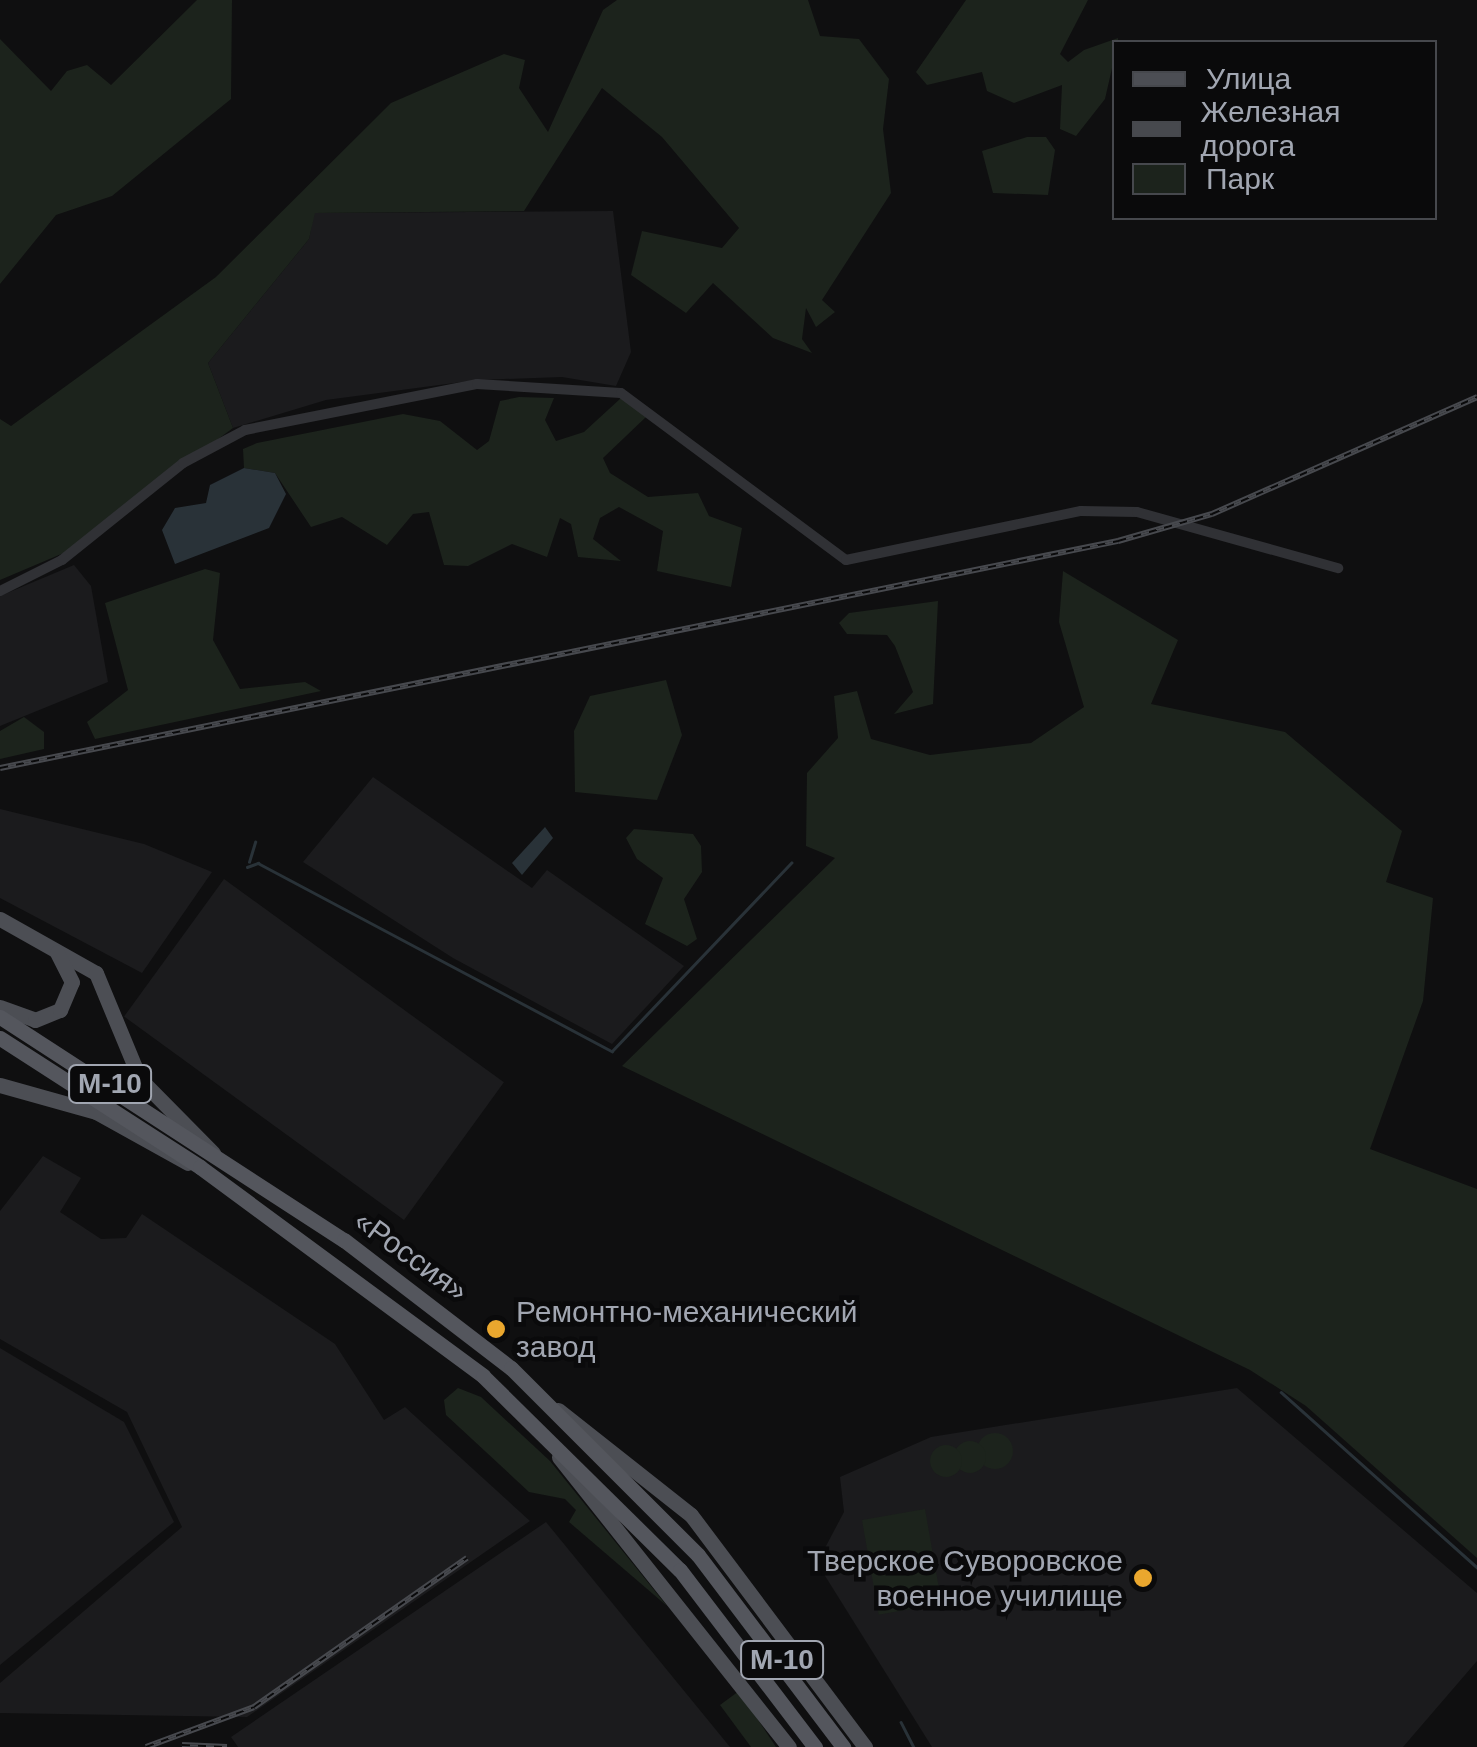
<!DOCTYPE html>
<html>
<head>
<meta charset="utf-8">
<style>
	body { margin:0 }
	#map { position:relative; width:1477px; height:1747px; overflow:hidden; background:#0f0f10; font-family:Arial,sans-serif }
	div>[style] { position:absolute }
	.built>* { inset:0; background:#1b1b1d; transform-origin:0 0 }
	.green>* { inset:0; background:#1c231c; transform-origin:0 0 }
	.round { border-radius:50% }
	.water>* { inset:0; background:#293238 }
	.stream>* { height:2.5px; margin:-1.25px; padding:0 1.25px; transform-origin:1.25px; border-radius:1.25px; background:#293238 }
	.minor>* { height:10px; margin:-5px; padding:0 5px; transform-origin:5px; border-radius:5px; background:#303135 }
	.primary>* { height:15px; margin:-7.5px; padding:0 7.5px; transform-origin:7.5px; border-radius:7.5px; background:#4c4e54 }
	.trunk>* { height:15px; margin:-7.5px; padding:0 7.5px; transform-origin:7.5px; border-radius:7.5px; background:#54565d }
	.rail>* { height:6px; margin-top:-3px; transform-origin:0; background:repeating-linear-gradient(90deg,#0a0a0b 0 8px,#47494e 0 16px); box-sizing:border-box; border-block:2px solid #47494e }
	.dots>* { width:28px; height:28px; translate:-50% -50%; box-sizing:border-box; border:5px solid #0a0a0b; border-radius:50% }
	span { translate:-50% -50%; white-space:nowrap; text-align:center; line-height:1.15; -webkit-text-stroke:9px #0a0a0b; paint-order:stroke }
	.shield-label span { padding:2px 8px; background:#0a0a0b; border:2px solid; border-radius:8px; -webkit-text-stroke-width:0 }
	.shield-label { font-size:28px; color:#a1a6b1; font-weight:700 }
	.street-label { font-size:30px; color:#a1a6b1 }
	.poi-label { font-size:30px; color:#a1a6b1 }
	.left { translate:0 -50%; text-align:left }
	.right { translate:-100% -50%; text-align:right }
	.legend { position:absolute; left:1112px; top:40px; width:325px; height:180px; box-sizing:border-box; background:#0a0a0b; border:2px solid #46484d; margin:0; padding:12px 18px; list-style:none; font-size:30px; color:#a1a6b1 }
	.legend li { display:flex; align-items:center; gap:20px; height:50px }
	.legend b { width:50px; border:2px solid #46484d }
</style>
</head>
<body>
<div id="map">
	<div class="built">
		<div style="clip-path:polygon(613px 211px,631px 352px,616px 386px,562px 377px,477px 380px,326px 400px,233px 428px,208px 363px,309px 239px,314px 213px)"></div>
		<div style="clip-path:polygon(74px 565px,91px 586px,108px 682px,0 726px,0 596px)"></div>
		<div style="clip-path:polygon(373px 777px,532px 888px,547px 870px,684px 966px,612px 1044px,453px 958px,303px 862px)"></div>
		<div style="clip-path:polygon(0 809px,144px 844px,212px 872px,142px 973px,0 898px)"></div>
		<div style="left:224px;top:879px;width:346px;height:170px;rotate:36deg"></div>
		<div style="clip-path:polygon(43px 1156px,81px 1178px,60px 1212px,101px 1239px,126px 1238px,142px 1214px,335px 1344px,384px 1420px,405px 1407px,530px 1521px,247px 1717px,0 1713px,0 1683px,182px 1527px,127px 1412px,0 1339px,0 1211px)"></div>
		<div style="clip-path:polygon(0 1348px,124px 1422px,174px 1522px,0 1665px)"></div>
		<div style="clip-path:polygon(1237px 1388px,1477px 1593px,1477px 1661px,1403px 1747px,932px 1747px,817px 1563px,844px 1512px,840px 1477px,931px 1437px)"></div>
		<div style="clip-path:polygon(546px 1522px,730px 1747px,238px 1747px,231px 1737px)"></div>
	</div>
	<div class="green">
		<div style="clip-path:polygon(197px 0,232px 0,231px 99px,112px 196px,56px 215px,0 284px,0 39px,51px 91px,67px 71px,87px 65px,111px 85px)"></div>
		<div style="clip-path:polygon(617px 0,808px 0,820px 36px,859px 39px,889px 79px,883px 129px,891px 193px,822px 300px,835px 312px,816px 327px,806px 308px,802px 339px,812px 353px,773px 338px,713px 283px,686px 313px,631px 275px,642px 231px,722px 248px,739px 228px,662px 137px,602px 88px,524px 211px,315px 213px,309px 239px,208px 363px,233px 428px,66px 552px,0 580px,0 419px,11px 426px,216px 277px,391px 103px,504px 54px,525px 60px,519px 88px,548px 132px,603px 10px)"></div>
		<div style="clip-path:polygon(966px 0,1088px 0,1060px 54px,1068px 62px,1084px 50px,1118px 38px,1118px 42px,1105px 99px,1076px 136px,1060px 129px,1062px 85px,1014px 103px,987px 91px,982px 72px,927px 85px,916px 72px)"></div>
		<div style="clip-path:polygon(1027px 137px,1046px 137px,1055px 150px,1048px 195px,993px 193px,982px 151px)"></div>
		<div style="clip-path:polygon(519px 397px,554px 398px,545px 420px,556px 441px,584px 432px,621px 398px,646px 417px,603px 458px,610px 473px,648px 497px,698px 493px,709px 516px,742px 528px,731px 587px,657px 571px,663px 531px,619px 507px,600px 518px,593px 539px,621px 561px,578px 557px,571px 524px,560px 518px,547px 557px,512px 544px,468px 566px,444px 565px,429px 512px,413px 514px,387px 545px,342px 517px,311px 527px,275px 473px,244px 468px,243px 449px,257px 443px,403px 414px,440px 421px,477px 450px,489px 441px,500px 401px)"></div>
		<div style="clip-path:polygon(205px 569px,220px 573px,213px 640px,240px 689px,305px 682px,321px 691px,95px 739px,87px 722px,128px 690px,105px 603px)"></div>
		<div style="clip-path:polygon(1063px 571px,1178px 640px,1151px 704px,1285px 732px,1402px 831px,1386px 882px,1433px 898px,1423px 1001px,1370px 1149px,1477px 1189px,1477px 1558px,1306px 1406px,1250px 1370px,622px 1066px,835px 858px,806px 846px,807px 773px,838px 738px,834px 696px,857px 691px,871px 739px,930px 755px,1031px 743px,1084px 707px,1059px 622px)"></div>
		<div style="clip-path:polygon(938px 601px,933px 704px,894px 714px,913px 692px,895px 646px,887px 635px,847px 634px,839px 623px,849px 613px)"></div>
		<div style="clip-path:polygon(666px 680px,682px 735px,657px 800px,575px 792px,574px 731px,590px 696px)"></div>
		<div style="clip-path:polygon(24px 717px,44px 732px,44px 749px,0 759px,0 731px)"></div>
		<div style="clip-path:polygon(634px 829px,693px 834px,701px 846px,702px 872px,684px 899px,697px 939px,687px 946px,645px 924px,663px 878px,637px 859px,626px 838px)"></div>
		<div style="clip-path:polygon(458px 1388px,481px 1397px,550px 1461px,667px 1606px,569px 1522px,576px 1510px,565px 1499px,529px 1492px,446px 1415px,444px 1400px)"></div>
		<div class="round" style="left:977px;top:1433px;width:36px;height:36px"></div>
		<div class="round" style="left:954px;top:1441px;width:32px;height:32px"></div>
		<div class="round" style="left:930px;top:1445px;width:32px;height:32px"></div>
		<div style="left:925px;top:1509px;width:96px;height:64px;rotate:80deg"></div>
		<div style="clip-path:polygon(739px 1691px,776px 1747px,751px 1747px,720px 1705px)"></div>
	</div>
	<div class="water">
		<div style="clip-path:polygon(244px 468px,275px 473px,286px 494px,269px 528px,175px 564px,162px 530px,175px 508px,206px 503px,210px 485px)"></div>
		<div style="clip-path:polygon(545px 827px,553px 838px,522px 875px,512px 863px)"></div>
	</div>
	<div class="stream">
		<div style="left:249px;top:862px;width:21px;rotate:-73deg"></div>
		<div style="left:247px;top:867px;width:12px;rotate:-20deg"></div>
		<div style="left:258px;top:863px;width:401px;rotate:28deg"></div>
		<div style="left:612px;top:1051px;width:260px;rotate:-46.4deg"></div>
		<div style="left:1281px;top:1392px;width:263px;rotate:41.8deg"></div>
		<div style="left:901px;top:1722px;width:28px;rotate:63deg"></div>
	</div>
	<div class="minor">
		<div style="left:0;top:591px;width:69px;rotate:-26.6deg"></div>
		<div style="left:62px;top:560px;width:155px;rotate:-38.7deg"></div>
		<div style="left:183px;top:463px;width:70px;rotate:-28deg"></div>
		<div style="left:245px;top:430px;width:237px;rotate:-11.2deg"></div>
		<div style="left:477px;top:384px;width:144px;rotate:3.6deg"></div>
		<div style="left:621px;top:393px;width:280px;rotate:36.6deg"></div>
		<div style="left:846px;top:560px;width:240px;rotate:-11.8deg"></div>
		<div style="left:1081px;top:511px;width:56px;rotate:1deg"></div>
		<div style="left:1137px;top:512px;width:209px;rotate:15.6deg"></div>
	</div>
	<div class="primary">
		<div style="left:0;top:919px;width:110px;rotate:29.4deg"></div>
		<div style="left:96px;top:973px;width:115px;rotate:67.5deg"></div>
		<div style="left:140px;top:1079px;width:104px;rotate:45.4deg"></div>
		<div style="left:0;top:1007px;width:37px;rotate:20deg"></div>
		<div style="left:35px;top:1020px;width:27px;rotate:-22deg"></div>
		<div style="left:60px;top:1010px;width:30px;rotate:-67deg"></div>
		<div style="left:72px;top:982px;width:33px;rotate:-117deg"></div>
		<div style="left:0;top:1085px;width:100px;rotate:15.7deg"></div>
		<div style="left:96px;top:1112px;width:105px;rotate:29deg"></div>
		<div style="left:558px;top:1410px;width:169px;rotate:38.3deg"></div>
		<div style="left:691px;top:1515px;width:290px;rotate:53.1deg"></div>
		<div style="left:559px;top:1457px;width:370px;rotate:51.6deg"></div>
	</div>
	<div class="trunk">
		<div style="left:0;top:1017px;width:410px;rotate:33deg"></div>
		<div style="left:344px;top:1240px;width:210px;rotate:37.5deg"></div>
		<div style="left:511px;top:1368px;width:264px;rotate:45deg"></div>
		<div style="left:698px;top:1555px;width:241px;rotate:52.9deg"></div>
		<div style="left:0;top:1038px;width:238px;rotate:32.8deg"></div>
		<div style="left:200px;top:1167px;width:352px;rotate:36.4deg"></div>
		<div style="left:483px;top:1376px;width:276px;rotate:44.6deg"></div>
		<div style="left:680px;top:1570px;width:223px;rotate:52.7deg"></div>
	</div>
	<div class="rail">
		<div style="left:0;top:768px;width:1141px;rotate:-11.48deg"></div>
		<div style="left:1118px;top:541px;width:98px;rotate:-16deg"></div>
		<div style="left:1212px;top:514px;width:290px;rotate:-23.8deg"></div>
		<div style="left:182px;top:1745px;width:45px;rotate:2.5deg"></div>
		<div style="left:146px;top:1747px;width:115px;rotate:-20.3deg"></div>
		<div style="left:254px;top:1707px;width:260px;rotate:-35deg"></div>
	</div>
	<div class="dots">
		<div style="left:496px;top:1329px;background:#eaa72e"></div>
		<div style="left:1143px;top:1578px;background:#eaa72e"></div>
	</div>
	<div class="shield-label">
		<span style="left:110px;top:1084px">М-10</span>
		<span style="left:782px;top:1660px">М-10</span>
	</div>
	<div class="street-label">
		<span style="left:411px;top:1256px;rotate:36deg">«Россия»</span>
	</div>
	<div class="poi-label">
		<span class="left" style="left:516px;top:1329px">Ремонтно-механический<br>завод</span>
		<span class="right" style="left:1123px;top:1578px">Тверское Суворовское<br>военное училище</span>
	</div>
	<ul class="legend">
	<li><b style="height:12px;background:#4c4e54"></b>Улица</li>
	<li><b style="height:12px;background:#47494e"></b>Железная дорога</li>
	<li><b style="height:28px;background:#1c231c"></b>Парк</li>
	</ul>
</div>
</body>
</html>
